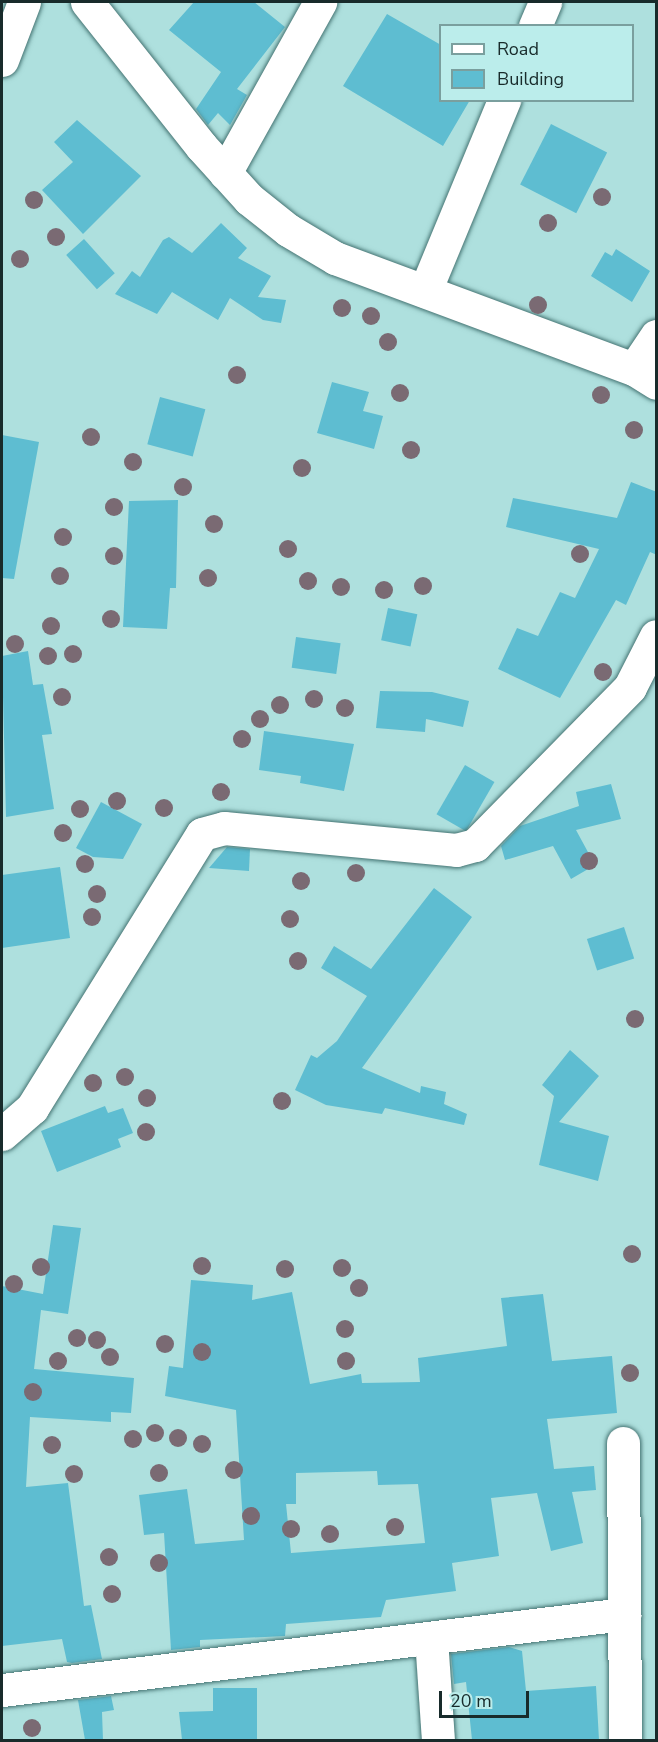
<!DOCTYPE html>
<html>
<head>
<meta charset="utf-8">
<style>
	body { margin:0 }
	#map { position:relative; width:658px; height:1742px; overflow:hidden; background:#aee0de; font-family:"Nunito Sans",sans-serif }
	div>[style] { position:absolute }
	.building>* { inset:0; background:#5ebdd1; transform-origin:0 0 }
	.roads { filter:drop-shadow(0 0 2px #447372) drop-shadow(0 0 2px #447372) }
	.minor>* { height:33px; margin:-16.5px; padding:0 16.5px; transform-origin:16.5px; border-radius:16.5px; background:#fff }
	.trees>* { width:18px; height:18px; margin:-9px; border-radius:50%; background:#7a6a73 }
	span { translate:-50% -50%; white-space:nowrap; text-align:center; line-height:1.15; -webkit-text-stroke:6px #bbedeb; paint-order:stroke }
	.frame { position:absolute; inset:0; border:3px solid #182b2b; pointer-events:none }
	.legend { position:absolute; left:439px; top:24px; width:195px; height:78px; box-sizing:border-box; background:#bbedeb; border:2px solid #7a9f9e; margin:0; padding:8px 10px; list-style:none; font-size:18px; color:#182b2b }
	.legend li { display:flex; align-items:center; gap:12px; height:30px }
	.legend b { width:30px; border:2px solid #7a9f9e }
	.scale { position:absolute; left:439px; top:1691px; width:90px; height:27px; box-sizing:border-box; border:3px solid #182b2b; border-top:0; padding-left:8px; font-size:18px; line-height:21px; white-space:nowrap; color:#182b2b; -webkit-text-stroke:4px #bbedeb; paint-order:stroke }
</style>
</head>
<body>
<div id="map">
	<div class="building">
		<div style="clip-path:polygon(194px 2px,254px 2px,285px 27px,237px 89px,247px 95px,230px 125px,218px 113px,208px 125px,196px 109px,221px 72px,169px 30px)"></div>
		<div style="clip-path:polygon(387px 14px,441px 45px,441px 100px,470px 100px,443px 146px,343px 86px)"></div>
		<div style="clip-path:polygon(77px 120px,141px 176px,83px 234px,42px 190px,73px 162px,54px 142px)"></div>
		<div style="left:551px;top:124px;width:63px;height:68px;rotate:27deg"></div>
		<div style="clip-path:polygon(221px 223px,247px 248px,238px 258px,271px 276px,258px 297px,286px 300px,281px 323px,263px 320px,230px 298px,218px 320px,172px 292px,157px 314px,115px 294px,132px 271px,140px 277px,163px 240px,169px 237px,192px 253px)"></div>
		<div style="left:84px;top:239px;width:46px;height:24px;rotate:48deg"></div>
		<div style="clip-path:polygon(616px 249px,650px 271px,632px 302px,591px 276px,605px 252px,612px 256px)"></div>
		<div style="clip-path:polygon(332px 382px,369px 392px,363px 411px,383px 416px,374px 449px,317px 433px)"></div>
		<div style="left:160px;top:397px;width:47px;height:49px;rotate:15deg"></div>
		<div style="clip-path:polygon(2px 435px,39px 442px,14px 579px,2px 578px)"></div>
		<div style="clip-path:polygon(631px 482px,657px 492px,657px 555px,650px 552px,626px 605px,616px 600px,560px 698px,498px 669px,517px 628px,538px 636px,560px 592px,575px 598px,599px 549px,506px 527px,513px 498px,617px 518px)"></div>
		<div style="clip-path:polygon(178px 500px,176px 588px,170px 588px,167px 629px,123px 627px,129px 501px)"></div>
		<div style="left:388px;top:608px;width:30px;height:33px;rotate:12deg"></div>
		<div style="left:296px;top:637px;width:45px;height:31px;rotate:8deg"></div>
		<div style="clip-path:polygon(28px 651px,33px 685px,43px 684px,52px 734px,42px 735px,54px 809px,6px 817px,2px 656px)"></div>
		<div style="clip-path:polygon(380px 691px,432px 692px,469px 701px,463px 727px,426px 719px,425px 732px,376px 728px)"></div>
		<div style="clip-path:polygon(264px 731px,354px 744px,344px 791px,300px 783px,301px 776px,259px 770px)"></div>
		<div style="left:465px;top:765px;width:34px;height:57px;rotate:30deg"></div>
		<div style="clip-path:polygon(611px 784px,621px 819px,576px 830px,595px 865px,571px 879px,553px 846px,505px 860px,501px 846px,520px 826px,579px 806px,576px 792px)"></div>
		<div style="clip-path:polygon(101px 802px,142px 824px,123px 859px,93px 857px,76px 848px)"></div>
		<div style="clip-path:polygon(227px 847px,250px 849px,249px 871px,209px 868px)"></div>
		<div style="clip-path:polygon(60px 867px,70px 938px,2px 948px,2px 875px)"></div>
		<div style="clip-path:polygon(434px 888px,472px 917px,362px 1068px,420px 1093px,421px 1086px,446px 1092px,444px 1104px,467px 1114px,464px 1125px,385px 1108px,382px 1114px,326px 1105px,295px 1090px,311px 1055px,317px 1058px,337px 1041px,367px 996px,321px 968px,334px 946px,371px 969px)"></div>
		<div style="left:624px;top:927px;width:33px;height:39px;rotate:72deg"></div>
		<div style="clip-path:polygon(570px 1050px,599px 1076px,559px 1122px,609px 1136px,598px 1181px,539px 1165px,554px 1096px,542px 1085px)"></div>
		<div style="clip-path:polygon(105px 1106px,108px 1113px,123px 1108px,133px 1133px,118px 1139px,121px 1147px,57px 1172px,41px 1131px)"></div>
		<div style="clip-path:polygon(53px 1225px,81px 1228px,68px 1314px,41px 1310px,34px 1369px,134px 1378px,131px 1413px,111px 1412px,111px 1422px,30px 1417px,26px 1487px,68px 1483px,84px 1606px,91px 1605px,102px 1659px,72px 1663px,67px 1662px,62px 1639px,2px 1646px,2px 1286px,43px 1294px)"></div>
		<div style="clip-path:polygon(evenodd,191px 1280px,253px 1285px,252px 1300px,292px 1292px,310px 1384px,361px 1374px,362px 1383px,420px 1382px,418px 1358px,507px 1346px,501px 1298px,543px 1294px,552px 1361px,612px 1356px,617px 1413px,547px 1419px,554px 1469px,594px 1466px,596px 1490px,572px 1492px,583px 1543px,551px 1551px,537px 1493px,491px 1498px,499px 1556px,452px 1563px,456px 1591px,386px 1600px,381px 1617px,286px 1624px,285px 1636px,200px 1640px,200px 1647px,171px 1650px,164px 1533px,144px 1535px,139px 1495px,187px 1489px,195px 1544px,244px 1540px,236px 1410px,165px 1396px,169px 1366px,183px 1368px,191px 1280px,377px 1471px,378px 1485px,418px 1484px,425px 1543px,291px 1553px,286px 1504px,296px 1504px,296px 1473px,377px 1471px)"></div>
		<div style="clip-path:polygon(509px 1647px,522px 1651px,526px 1691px,596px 1686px,599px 1740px,472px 1740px,466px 1682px,454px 1684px,451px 1654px)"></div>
		<div style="clip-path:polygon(213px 1688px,257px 1688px,257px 1740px,182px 1740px,179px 1712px,213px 1711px)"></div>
		<div style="clip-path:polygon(111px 1696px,114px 1710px,102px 1712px,103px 1740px,85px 1740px,78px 1700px)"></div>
	</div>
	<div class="roads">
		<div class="minor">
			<div style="left:87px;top:2px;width:184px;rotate:51.6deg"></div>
			<div style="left:201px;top:146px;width:72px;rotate:47.8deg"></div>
			<div style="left:249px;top:199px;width:50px;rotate:38.5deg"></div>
			<div style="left:288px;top:230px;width:55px;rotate:30.8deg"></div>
			<div style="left:335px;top:258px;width:319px;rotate:20.4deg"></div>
			<div style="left:634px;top:369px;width:26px;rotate:32deg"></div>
			<div style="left:535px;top:26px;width:26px;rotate:-67deg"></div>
			<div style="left:2px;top:60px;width:62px;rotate:-69.2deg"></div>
			<div style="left:225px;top:173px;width:196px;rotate:-60.9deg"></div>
			<div style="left:425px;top:291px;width:207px;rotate:-67.5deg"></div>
			<div style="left:634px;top:369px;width:40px;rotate:-56deg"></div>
			<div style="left:2px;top:1134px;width:40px;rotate:-41deg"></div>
			<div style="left:32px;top:1108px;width:322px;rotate:-58.2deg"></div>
			<div style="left:202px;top:834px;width:23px;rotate:-15deg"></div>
			<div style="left:224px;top:828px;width:233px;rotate:5.4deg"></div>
			<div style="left:456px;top:850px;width:20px;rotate:-15deg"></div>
			<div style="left:475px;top:845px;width:221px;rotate:-45.5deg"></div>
			<div style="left:630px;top:687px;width:57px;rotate:-63deg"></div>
			<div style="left:623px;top:1443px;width:297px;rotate:89.6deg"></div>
			<div style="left:431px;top:1638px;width:102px;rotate:86.1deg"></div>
			<div style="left:2px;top:1690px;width:627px;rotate:-6.97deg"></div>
		</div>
	</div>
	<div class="trees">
		<div style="left:602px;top:197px"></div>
		<div style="left:34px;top:200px"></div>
		<div style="left:548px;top:223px"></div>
		<div style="left:56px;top:237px"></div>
		<div style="left:20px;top:259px"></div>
		<div style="left:538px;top:305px"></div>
		<div style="left:342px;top:308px"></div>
		<div style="left:371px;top:316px"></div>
		<div style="left:388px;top:342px"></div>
		<div style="left:237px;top:375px"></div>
		<div style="left:400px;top:393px"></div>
		<div style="left:601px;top:395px"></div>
		<div style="left:634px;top:430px"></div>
		<div style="left:91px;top:437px"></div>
		<div style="left:411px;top:450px"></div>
		<div style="left:133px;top:462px"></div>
		<div style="left:302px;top:468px"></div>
		<div style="left:183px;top:487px"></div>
		<div style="left:114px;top:507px"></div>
		<div style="left:214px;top:524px"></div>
		<div style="left:63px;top:537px"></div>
		<div style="left:288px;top:549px"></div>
		<div style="left:580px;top:554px"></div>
		<div style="left:114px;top:556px"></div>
		<div style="left:60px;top:576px"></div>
		<div style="left:208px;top:578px"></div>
		<div style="left:308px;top:581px"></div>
		<div style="left:423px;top:586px"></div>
		<div style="left:341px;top:587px"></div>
		<div style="left:384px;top:590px"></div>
		<div style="left:111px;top:619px"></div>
		<div style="left:51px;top:626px"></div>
		<div style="left:15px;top:644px"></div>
		<div style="left:73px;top:654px"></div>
		<div style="left:48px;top:656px"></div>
		<div style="left:603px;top:672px"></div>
		<div style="left:62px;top:697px"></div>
		<div style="left:314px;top:699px"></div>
		<div style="left:280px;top:705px"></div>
		<div style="left:345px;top:708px"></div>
		<div style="left:260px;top:719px"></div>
		<div style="left:242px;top:739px"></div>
		<div style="left:221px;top:792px"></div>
		<div style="left:117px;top:801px"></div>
		<div style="left:164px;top:808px"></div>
		<div style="left:80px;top:809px"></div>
		<div style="left:63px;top:833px"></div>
		<div style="left:589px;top:861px"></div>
		<div style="left:85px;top:864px"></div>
		<div style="left:356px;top:873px"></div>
		<div style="left:301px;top:881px"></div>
		<div style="left:97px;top:894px"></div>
		<div style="left:92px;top:917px"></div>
		<div style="left:290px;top:919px"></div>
		<div style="left:298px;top:961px"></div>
		<div style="left:635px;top:1019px"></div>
		<div style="left:125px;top:1077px"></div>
		<div style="left:93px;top:1083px"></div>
		<div style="left:147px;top:1098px"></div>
		<div style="left:282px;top:1101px"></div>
		<div style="left:146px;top:1132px"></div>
		<div style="left:632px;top:1254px"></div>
		<div style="left:202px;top:1266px"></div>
		<div style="left:41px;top:1267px"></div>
		<div style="left:342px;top:1268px"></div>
		<div style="left:285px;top:1269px"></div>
		<div style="left:14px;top:1284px"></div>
		<div style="left:359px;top:1288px"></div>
		<div style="left:345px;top:1329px"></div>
		<div style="left:77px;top:1338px"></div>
		<div style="left:97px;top:1340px"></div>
		<div style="left:165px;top:1344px"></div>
		<div style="left:202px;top:1352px"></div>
		<div style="left:110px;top:1357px"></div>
		<div style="left:58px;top:1361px"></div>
		<div style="left:346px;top:1361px"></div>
		<div style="left:630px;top:1373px"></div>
		<div style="left:33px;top:1392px"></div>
		<div style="left:155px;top:1433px"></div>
		<div style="left:178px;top:1438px"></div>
		<div style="left:133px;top:1439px"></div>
		<div style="left:202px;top:1444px"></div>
		<div style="left:52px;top:1445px"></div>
		<div style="left:234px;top:1470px"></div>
		<div style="left:159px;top:1473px"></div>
		<div style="left:74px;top:1474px"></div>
		<div style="left:251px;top:1516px"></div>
		<div style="left:395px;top:1527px"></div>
		<div style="left:291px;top:1529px"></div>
		<div style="left:330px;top:1534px"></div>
		<div style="left:109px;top:1557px"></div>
		<div style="left:159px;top:1563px"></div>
		<div style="left:112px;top:1594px"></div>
		<div style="left:32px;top:1728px"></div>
	</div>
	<div class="frame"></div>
	<ul class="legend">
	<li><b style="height:8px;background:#fff"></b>Road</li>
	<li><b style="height:16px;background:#5ebdd1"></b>Building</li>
	</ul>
	<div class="scale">20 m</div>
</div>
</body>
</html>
